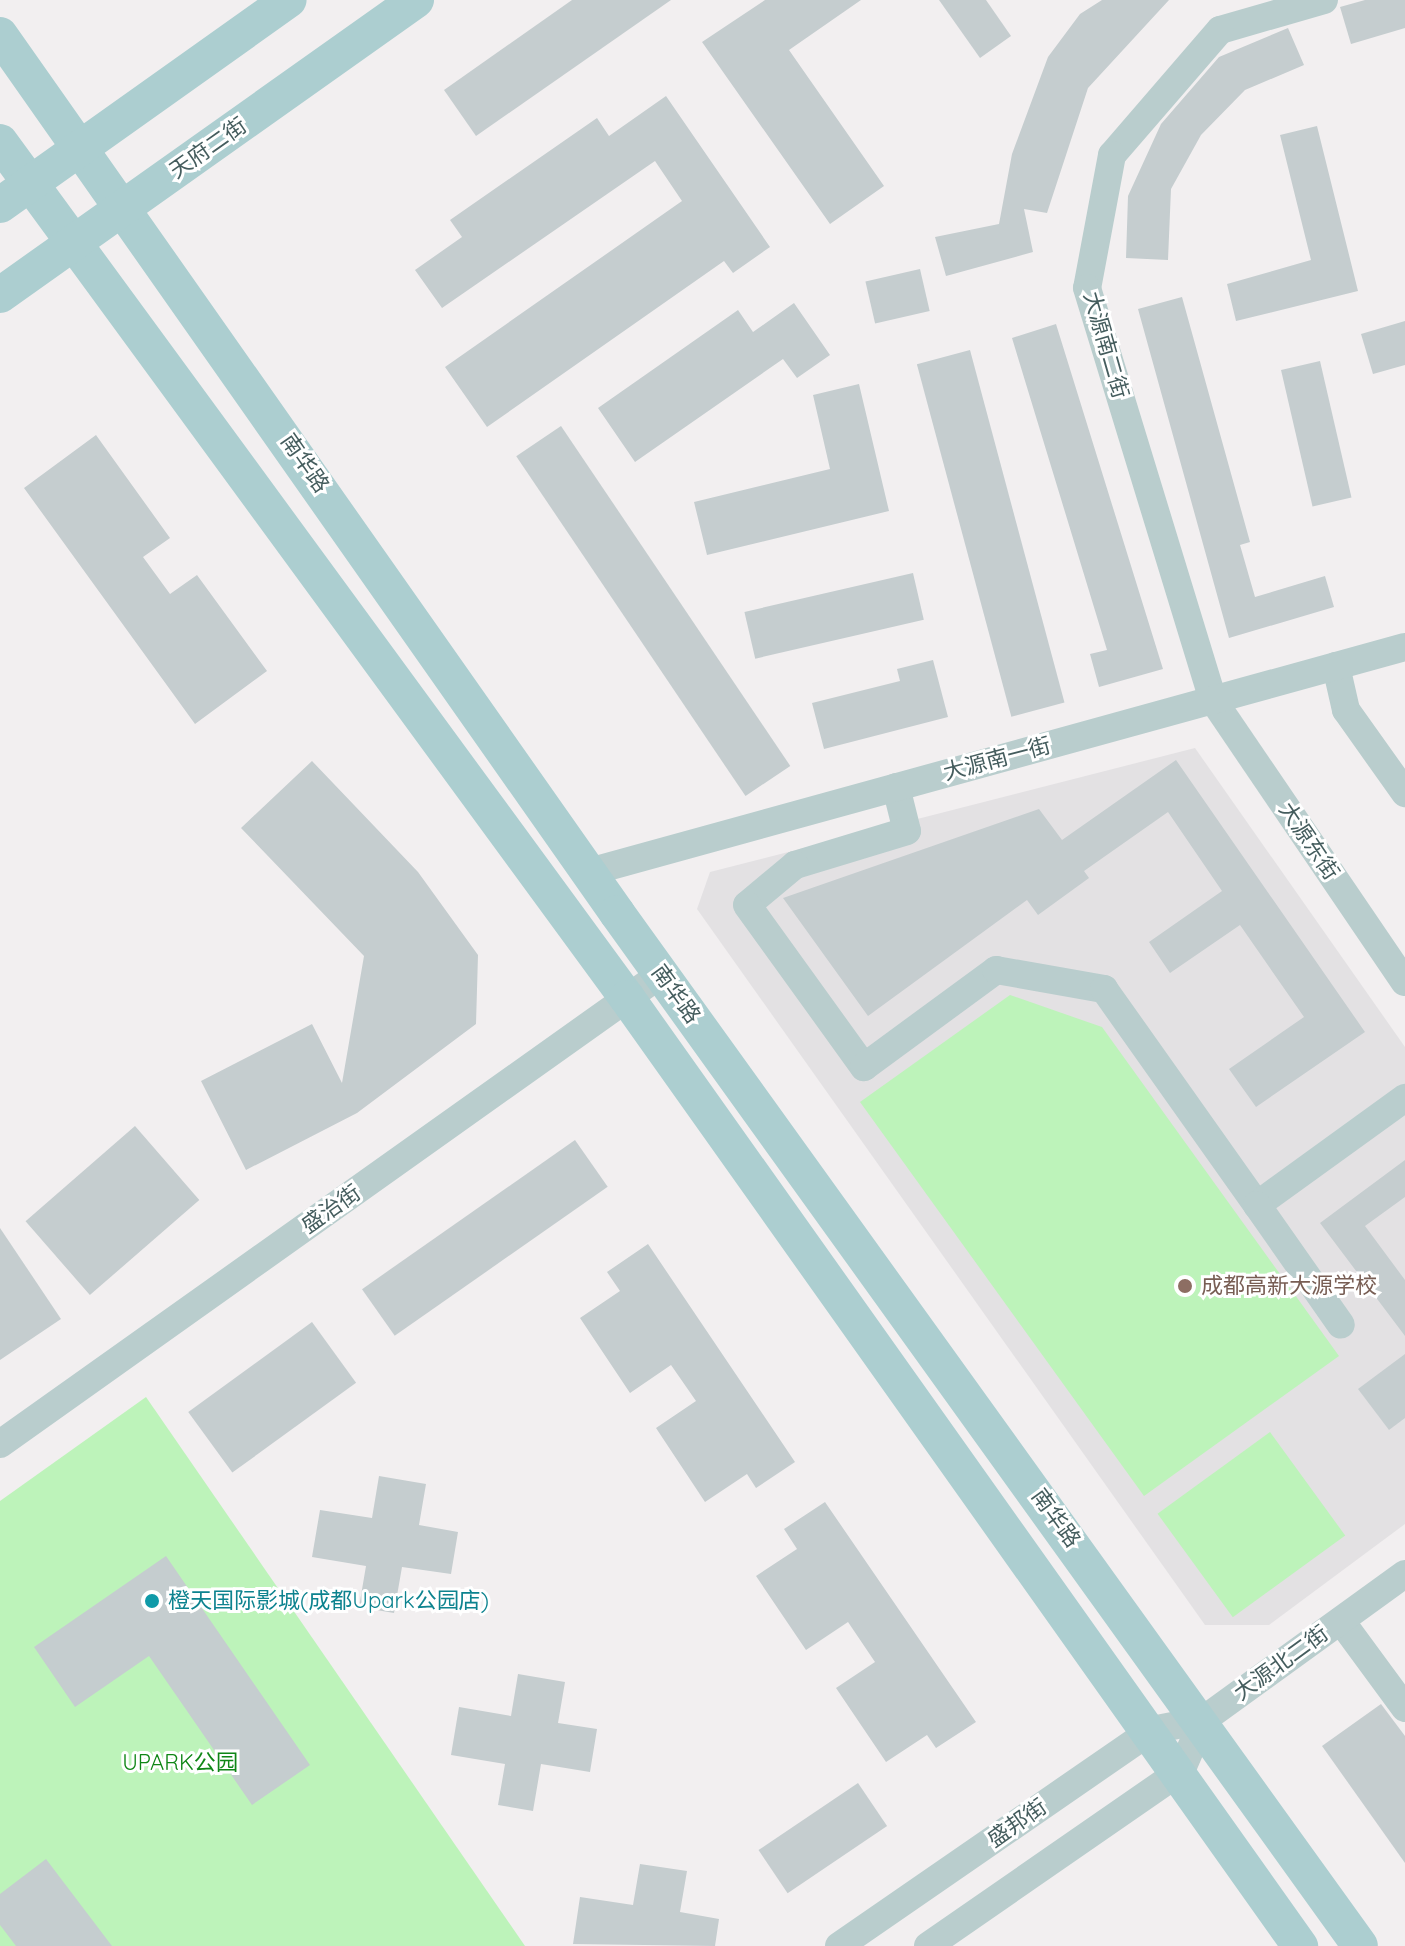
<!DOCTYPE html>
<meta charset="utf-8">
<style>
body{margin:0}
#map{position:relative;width:1405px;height:1946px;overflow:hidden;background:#f2eff0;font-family:Quicksand,"Noto Sans SC",sans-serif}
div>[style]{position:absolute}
.education>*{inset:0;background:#e3e1e3}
.green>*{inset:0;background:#bdf3ba;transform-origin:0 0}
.building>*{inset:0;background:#c5cdcf;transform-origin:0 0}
.minor>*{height:28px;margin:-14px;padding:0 14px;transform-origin:14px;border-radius:14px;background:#b9cdcd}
.major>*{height:36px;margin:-18px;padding:0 18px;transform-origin:18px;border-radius:18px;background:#acced0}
.dots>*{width:22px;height:22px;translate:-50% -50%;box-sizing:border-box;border:4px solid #fff;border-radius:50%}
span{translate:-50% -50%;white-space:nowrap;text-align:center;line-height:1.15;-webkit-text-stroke:6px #fff;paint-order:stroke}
.street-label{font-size:22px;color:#455d5e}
.education-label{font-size:22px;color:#785e54}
.left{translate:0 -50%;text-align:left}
.culture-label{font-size:22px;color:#0d838f}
.park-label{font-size:22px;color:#0f8616}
</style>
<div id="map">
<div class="education">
<i style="clip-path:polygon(1195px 748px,1405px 1047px,1405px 1524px,1269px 1625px,1205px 1625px,697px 909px,710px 872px)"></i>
</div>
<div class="green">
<i style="clip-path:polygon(1010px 995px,1102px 1027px,1339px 1356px,1144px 1496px,860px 1102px)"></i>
<i style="clip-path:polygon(146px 1397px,525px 1946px,0 1946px,0 1501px)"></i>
<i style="left:1270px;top:1432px;width:128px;height:139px;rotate:54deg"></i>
</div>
<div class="building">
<i style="clip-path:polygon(572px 0,671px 0,476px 136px,444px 90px)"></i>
<i style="clip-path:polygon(765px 0,861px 0,789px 50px,884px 186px,830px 224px,702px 42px)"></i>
<i style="clip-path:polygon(939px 0,986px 0,1011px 36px,980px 58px)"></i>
<i style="clip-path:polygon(1102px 0,1169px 0,1088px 88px,1047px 213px,1024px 209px,1033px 252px,946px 276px,935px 237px,999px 224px,1012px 154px,1048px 57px,1080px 14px)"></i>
<i style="clip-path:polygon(1365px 0,1405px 0,1405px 28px,1351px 44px,1340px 7px)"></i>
<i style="clip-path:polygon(1288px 28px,1304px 65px,1245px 90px,1201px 135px,1171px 189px,1168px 260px,1126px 258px,1128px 196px,1161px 124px,1219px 57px)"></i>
<i style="clip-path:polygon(666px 96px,770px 247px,733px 273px,724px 261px,487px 427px,445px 367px,682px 201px,655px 161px,442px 308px,415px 270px,462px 237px,450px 220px,597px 118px,609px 136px)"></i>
<i style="clip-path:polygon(1317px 126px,1358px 291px,1236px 321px,1227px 284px,1311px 260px,1280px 135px)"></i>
<i style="left:920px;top:269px;width:43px;height:56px;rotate:77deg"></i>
<i style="clip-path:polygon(1182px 297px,1250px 542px,1240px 545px,1255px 597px,1325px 576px,1334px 607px,1229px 638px,1138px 309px)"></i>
<i style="clip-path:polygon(794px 303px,830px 355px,797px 378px,783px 359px,635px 462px,598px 408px,738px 310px,753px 332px)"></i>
<i style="clip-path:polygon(1405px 321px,1405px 365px,1373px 374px,1361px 334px)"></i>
<i style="clip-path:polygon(1056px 324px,1163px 669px,1099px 687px,1090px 654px,1107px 650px,1012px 338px)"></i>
<i style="left:970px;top:350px;width:365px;height:55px;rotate:75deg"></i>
<i style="left:1320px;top:361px;width:140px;height:40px;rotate:77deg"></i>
<i style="clip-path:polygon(859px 384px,889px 511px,707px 555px,694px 502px,830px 469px,813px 395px)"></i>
<i style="left:561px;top:426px;width:410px;height:54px;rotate:56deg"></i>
<i style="clip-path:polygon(96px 435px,170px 538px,143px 557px,170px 594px,197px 575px,267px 671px,195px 724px,24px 488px)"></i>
<i style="left:913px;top:573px;width:48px;height:173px;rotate:77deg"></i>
<i style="clip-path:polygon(933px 660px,948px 717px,824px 749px,812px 703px,900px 681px,897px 669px)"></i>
<i style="clip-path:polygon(1176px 760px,1365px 1032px,1256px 1107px,1229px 1069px,1304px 1017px,1240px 925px,1170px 973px,1149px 942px,1222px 891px,1168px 812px,1084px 871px,1089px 878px,1038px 915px,1027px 900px,868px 1016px,783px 898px,1039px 809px,1062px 840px)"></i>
<i style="clip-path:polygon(312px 761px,418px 872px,478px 955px,476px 1024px,357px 1113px,246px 1170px,201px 1081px,312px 1024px,342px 1083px,364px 956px,241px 828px)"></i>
<i style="left:135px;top:1126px;width:98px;height:145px;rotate:49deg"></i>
<i style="left:575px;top:1140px;width:57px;height:260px;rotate:55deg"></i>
<i style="clip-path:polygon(1405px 1160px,1405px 1197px,1365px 1226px,1405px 1280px,1405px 1336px,1320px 1223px)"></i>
<i style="clip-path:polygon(0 1228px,61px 1319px,0 1360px)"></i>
<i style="clip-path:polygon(648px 1244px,795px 1462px,756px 1488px,747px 1474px,705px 1502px,656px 1428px,696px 1401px,671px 1365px,630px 1393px,580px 1318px,620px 1291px,607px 1272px)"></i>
<i style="left:312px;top:1322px;width:75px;height:153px;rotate:54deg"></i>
<i style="clip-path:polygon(1405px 1354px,1405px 1418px,1389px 1430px,1358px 1389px)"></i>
<i style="clip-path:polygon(379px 1476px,426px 1484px,419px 1525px,458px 1532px,451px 1574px,402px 1567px,394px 1613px,359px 1607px,366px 1566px,312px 1557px,320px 1510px,372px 1518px)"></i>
<i style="clip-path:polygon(825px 1502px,976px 1722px,936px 1748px,927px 1735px,886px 1762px,836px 1688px,875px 1662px,848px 1622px,806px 1650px,756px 1576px,797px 1549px,784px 1529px)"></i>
<i style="clip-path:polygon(166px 1556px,310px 1765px,252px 1805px,149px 1656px,75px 1707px,34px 1647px)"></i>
<i style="clip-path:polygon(518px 1674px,565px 1682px,558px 1723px,597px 1729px,590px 1772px,541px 1764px,533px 1811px,498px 1805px,505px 1764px,451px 1755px,459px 1707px,511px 1716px)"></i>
<i style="clip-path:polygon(1381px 1704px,1405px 1736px,1405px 1863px,1322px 1746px)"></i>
<i style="left:858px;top:1783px;width:52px;height:120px;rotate:56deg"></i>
<i style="clip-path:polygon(46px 1859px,112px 1946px,16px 1946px,0 1925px,0 1894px)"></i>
<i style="clip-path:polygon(640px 1864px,687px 1871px,680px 1912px,719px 1919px,715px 1946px,573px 1944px,580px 1897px,633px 1905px)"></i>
</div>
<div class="minor">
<i style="left:1324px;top:0;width:108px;rotate:163.9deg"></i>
<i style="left:1220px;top:30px;width:165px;rotate:130.8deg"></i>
<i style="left:1112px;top:155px;width:135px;rotate:100.6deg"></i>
<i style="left:1087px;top:288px;width:431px;rotate:73deg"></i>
<i style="left:1213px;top:700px;width:341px;rotate:55.8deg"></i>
<i style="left:1336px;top:666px;width:45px;rotate:77.2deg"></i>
<i style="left:1346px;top:710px;width:102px;rotate:54.6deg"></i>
<i style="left:896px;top:787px;width:45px;rotate:76deg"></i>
<i style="left:907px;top:831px;width:117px;rotate:163.1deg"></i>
<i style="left:795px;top:865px;width:62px;rotate:140.2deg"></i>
<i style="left:747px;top:905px;width:200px;rotate:54.2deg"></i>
<i style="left:864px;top:1067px;width:164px;rotate:-36.3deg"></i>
<i style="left:996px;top:970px;width:110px;rotate:10deg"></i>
<i style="left:1104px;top:989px;width:265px;rotate:54.7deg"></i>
<i style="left:1257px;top:1205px;width:183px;rotate:-35.9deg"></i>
<i style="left:589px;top:872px;width:846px;rotate:-15.42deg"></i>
<i style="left:1257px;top:1205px;width:146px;rotate:55deg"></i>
<i style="left:0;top:1444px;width:811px;rotate:-35.41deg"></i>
<i style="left:1341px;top:1621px;width:108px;rotate:53.7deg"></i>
<i style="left:839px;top:1946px;width:380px;rotate:-34.6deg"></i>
<i style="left:1152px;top:1730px;width:52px;rotate:-11.1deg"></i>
<i style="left:928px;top:1946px;width:308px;rotate:-34.7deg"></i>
<i style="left:1181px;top:1771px;width:56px;rotate:-66.7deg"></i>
<i style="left:1203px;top:1720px;width:249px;rotate:-35.9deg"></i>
</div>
<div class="major">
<i style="left:0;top:35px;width:1073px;rotate:54.9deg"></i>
<i style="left:617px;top:913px;width:1272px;rotate:54.27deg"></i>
<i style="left:0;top:142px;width:1061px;rotate:53.78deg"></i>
<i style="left:627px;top:998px;width:1163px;rotate:54.63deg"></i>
<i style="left:0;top:205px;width:354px;rotate:-35.4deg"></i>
<i style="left:0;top:295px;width:510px;rotate:-35.34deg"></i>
</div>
<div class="dots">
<i style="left:1185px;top:1286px;background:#8d6e63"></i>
<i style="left:152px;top:1601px;background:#0f9aa8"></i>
</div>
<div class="street-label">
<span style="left:208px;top:148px;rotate:-35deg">天府二街</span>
<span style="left:1106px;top:345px;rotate:74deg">大源南二街</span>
<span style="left:305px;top:463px;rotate:55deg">南华路</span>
<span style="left:997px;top:759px;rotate:-15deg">大源南一街</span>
<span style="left:1309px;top:841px;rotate:56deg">大源东街</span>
<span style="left:676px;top:994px;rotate:54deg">南华路</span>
<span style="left:331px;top:1209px;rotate:-35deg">盛治街</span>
<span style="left:1056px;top:1518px;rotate:54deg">南华路</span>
<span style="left:1281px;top:1663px;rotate:-36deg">大源北二街</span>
<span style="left:1017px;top:1823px;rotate:-35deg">盛邦街</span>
</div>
<div class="education-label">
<span class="left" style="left:1201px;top:1286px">成都高新大源学校</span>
</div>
<div class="culture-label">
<span class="left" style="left:168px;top:1601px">橙天国际影城(成都Upark公园店)</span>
</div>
<div class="park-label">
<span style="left:180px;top:1763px">UPARK公园</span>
</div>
</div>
